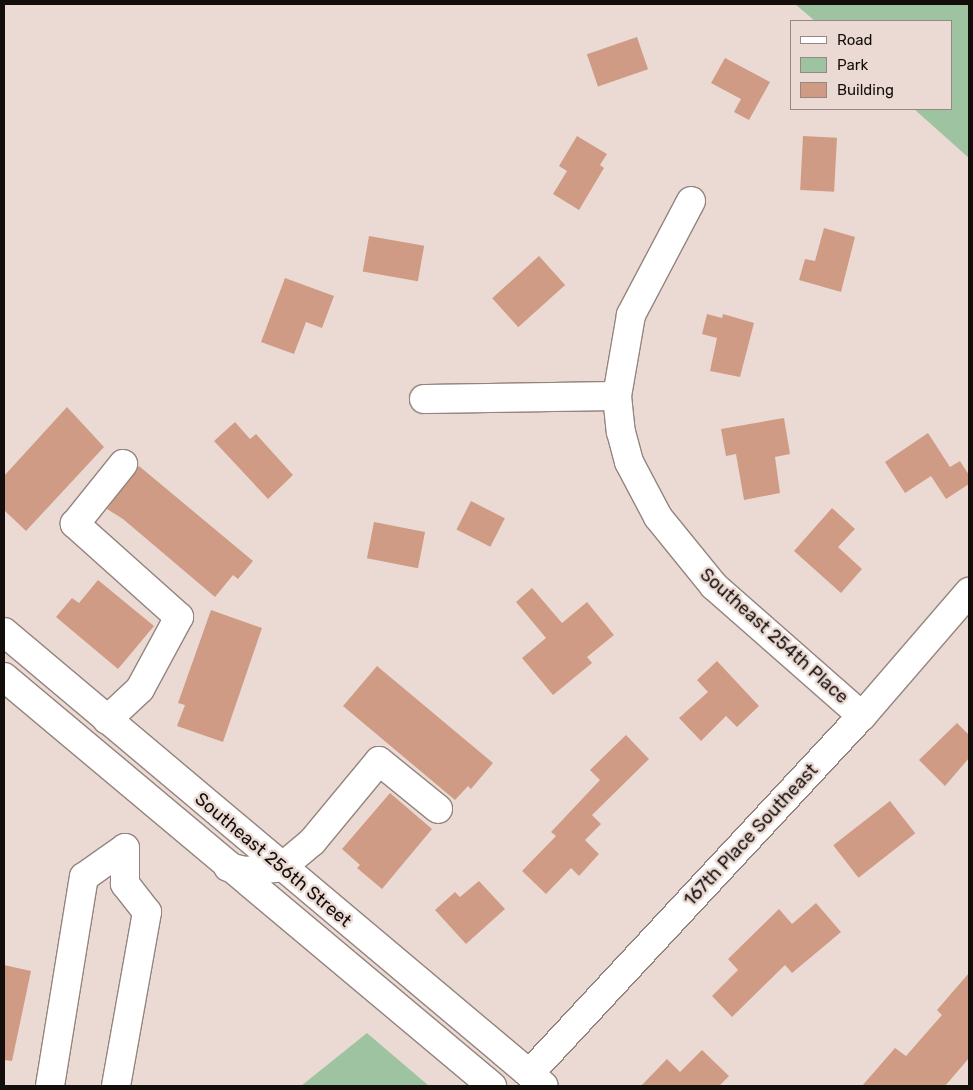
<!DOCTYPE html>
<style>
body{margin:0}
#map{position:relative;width:973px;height:1090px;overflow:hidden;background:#ebdad3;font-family:Rubik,sans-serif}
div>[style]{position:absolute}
.green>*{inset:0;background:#9ec3a1}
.building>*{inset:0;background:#d09b85;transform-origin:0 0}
.roads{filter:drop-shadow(1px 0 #94847e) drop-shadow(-1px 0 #94847e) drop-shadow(0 1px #94847e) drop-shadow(0 -1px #94847e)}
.minor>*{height:28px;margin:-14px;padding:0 14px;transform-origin:14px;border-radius:14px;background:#fff}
.major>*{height:28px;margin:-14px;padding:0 14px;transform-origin:14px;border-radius:14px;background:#fff}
span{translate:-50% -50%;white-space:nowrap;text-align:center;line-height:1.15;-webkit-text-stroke:5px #ebdad3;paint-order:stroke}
.street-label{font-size:18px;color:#130e0b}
.frame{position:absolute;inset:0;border:5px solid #130e0b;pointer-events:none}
.legend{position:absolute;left:790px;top:20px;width:162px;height:90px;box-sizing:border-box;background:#ebdad3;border:1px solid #958883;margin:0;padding:6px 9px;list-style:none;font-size:15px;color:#130e0b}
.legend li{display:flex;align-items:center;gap:10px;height:25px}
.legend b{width:25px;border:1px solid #958883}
</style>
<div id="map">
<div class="green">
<i style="clip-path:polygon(795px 4px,969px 4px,969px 158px,914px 109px,952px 109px,952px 21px,815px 21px)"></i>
<i style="clip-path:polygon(367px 1033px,429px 1086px,301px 1086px)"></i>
</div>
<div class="building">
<i style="left:637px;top:37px;width:34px;height:53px;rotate:71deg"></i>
<i style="clip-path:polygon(725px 58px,770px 82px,749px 120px,734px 112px,741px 99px,711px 83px)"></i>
<i style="clip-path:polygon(577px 136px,607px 154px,600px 165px,604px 168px,579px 210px,553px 194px,567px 171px,559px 166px)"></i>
<i style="left:803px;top:136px;width:34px;height:54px;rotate:3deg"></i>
<i style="clip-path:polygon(824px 228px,855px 237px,841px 292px,799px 280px,805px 259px,815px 261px)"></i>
<i style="left:369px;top:236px;width:56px;height:36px;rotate:10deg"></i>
<i style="left:539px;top:256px;width:39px;height:63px;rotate:48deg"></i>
<i style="clip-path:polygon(285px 278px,334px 296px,322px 328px,306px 322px,294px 354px,261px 342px)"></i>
<i style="clip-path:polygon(707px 314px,722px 318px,723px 314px,754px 323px,740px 377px,710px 371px,717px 338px,702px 334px)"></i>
<i style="clip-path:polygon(67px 407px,104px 447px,26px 531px,4px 510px,4px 476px)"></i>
<i style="clip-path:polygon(784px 418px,790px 454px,775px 457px,780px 493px,744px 500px,736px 454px,726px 456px,721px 429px)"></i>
<i style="clip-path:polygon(235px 422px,250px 439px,256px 434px,293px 475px,268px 499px,214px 441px)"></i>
<i style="clip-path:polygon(928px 433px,950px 467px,960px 461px,969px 475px,969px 484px,946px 499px,931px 476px,905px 493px,885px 462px)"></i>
<i style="clip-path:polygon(139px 466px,253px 561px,238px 579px,233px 575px,215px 597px,123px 519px,107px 509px)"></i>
<i style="left:471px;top:501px;width:38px;height:32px;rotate:27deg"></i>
<i style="clip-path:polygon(832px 508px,855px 529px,838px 547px,862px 569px,841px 593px,794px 551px)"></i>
<i style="left:374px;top:522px;width:52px;height:37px;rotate:11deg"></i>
<i style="clip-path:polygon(98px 580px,154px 626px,118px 669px,56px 617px,72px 598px,79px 603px)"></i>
<i style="clip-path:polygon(532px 588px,562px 623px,587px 602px,614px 635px,587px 657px,592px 663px,553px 695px,522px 658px,546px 638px,516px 602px)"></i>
<i style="clip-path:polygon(211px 610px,262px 628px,223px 742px,177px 726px,185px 705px,178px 703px)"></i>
<i style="clip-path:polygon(717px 661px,759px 706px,737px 727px,726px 716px,701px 741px,679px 718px,708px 692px,697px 680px)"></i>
<i style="clip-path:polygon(377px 666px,493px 763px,471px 789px,468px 786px,455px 800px,343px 706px)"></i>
<i style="clip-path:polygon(957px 723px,969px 735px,969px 758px,945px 786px,919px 760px)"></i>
<i style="clip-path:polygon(626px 735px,649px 759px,592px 815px,601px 824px,585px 840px,599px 854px,579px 876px,571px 868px,546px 894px,522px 871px,556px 836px,551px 832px,600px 780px,590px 770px)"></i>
<i style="clip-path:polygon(390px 793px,432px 829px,382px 889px,357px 868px,360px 865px,342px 849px)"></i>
<i style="left:890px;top:801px;width:41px;height:72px;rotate:52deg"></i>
<i style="clip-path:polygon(479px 881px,505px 909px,466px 944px,435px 910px,455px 892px,460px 897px)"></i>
<i style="clip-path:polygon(816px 903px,841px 932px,792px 973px,785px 965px,732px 1017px,712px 996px,738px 970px,728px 959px,779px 909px,792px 924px)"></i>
<i style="clip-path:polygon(4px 965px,31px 971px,12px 1061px,4px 1060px)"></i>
<i style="clip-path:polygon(969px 973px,969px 1058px,945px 1086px,862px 1086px,895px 1048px,906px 1056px,942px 1015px,937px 1010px)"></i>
<i style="clip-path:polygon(702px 1050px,729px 1076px,719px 1086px,641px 1086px,667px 1059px,680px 1072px)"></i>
</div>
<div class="roads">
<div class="minor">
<i style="left:691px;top:201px;width:129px;rotate:117.8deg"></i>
<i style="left:631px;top:315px;width:82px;rotate:99.8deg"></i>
<i style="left:617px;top:396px;width:36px;rotate:84deg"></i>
<i style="left:621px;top:432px;width:31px;rotate:75deg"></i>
<i style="left:629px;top:462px;width:62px;rotate:62.2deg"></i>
<i style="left:658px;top:517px;width:89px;rotate:50.9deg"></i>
<i style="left:714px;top:586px;width:197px;rotate:41.3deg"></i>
<i style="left:424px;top:399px;width:193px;rotate:-0.9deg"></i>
<i style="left:107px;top:720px;width:45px;rotate:-43.2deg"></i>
<i style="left:140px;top:689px;width:82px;rotate:-61.6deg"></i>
<i style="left:179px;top:617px;width:140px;rotate:-138.2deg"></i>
<i style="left:75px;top:524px;width:77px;rotate:-51.3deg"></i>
<i style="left:228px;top:867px;width:18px;rotate:13deg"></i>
<i style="left:246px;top:871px;width:36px;rotate:-6deg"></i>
<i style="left:282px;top:867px;width:39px;rotate:-40deg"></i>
<i style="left:312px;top:842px;width:105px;rotate:-50.4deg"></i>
<i style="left:379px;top:761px;width:76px;rotate:39.1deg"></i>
<i style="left:529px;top:1074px;width:489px;rotate:-47.1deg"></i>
<i style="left:862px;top:716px;width:164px;rotate:-49.2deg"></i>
<i style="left:50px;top:1086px;width:212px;rotate:-80.8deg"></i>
<i style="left:84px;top:877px;width:50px;rotate:-35.3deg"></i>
<i style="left:116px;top:1086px;width:177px;rotate:-79.9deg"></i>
<i style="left:147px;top:912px;width:36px;rotate:-128deg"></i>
<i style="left:125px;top:884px;width:36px;rotate:-90deg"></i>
</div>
<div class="major">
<i style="left:4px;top:632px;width:705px;rotate:40.06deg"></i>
<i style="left:4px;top:677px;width:637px;rotate:39.97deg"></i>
</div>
</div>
<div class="street-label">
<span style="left:774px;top:636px;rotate:42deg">Southeast 254th Place</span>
<span style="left:751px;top:835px;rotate:-47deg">167th Place Southeast</span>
<span style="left:273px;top:860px;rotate:40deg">Southeast 256th Street</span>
</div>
<div class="frame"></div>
<ul class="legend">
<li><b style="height:6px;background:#fff"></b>Road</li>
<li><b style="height:14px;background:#9ec3a1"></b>Park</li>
<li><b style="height:14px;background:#d09b85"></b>Building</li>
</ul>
</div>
